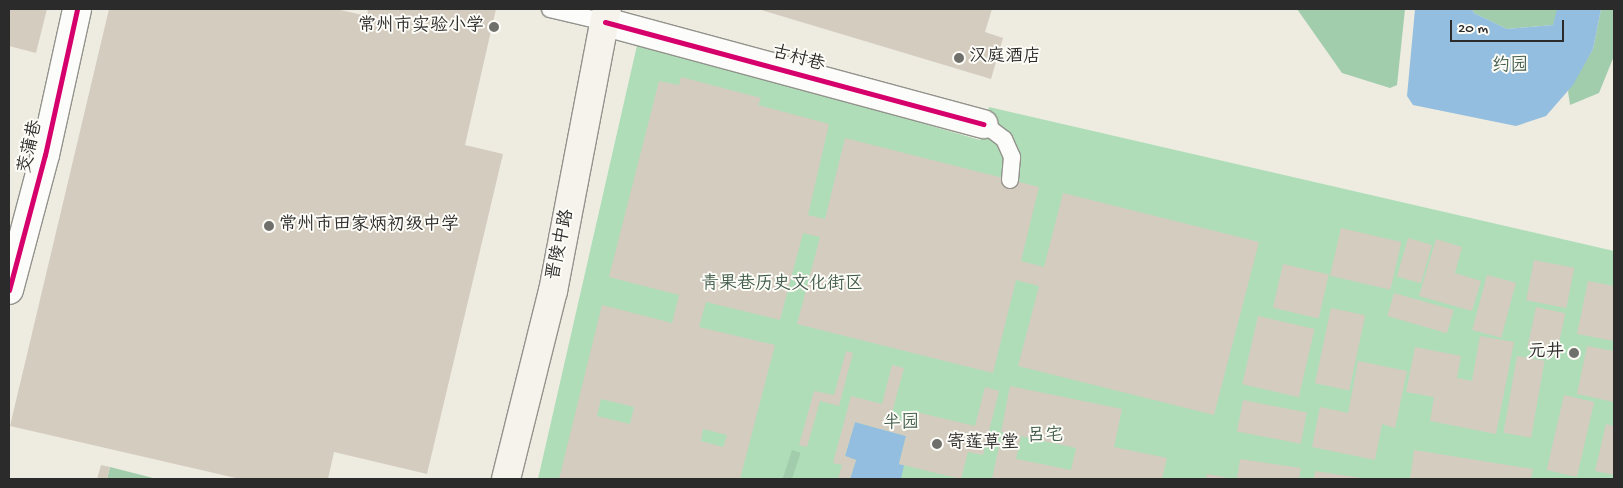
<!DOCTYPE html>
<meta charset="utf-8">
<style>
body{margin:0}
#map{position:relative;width:1623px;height:488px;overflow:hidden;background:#eeece1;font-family:"Gochi Hand","LXGW WenKai TC",sans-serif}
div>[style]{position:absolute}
.green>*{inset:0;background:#aeddb8}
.forest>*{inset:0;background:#a1cdac;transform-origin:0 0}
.water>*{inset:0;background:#93bedf}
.building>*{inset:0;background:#d5ccc0;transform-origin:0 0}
.roads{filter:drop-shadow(1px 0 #93928c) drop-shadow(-1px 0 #93928c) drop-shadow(0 1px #93928c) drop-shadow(0 -1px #93928c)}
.lane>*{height:16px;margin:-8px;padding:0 8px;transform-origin:8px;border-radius:8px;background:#fcfcfa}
.street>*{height:28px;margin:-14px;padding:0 14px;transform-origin:14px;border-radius:14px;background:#fcfcfa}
.secondary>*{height:28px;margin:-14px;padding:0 14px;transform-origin:14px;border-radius:14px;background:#f6f3ed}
.cycleway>*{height:5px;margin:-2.5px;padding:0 2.5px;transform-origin:2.5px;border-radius:2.5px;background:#d6006c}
.dots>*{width:14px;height:14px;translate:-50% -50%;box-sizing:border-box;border:2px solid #fdfcf7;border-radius:50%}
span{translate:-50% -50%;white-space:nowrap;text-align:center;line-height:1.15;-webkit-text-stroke:4px #fdfcf7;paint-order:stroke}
.poi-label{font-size:18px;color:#2b2b2b}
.right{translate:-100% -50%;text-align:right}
.left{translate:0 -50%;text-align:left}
.street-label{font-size:18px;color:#2b2b2b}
.park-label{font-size:18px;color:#425d4b}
.frame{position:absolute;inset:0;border:10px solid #2b2b2b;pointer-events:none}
.scale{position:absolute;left:1450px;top:20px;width:114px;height:22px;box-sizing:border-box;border:2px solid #2b2b2b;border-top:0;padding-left:6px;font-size:15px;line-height:18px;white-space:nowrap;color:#2b2b2b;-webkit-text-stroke:4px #fdfcf7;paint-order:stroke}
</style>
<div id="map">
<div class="green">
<i style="clip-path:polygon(638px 41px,980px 140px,989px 107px,1614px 251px,1614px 479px,538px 479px)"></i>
</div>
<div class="forest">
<i style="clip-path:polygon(1297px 9px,1405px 9px,1397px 85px,1390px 88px,1342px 73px)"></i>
<i style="clip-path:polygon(1472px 9px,1557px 9px,1558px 11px,1553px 25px,1507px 29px,1474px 13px)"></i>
<i style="clip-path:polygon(1601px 9px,1614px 9px,1614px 56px,1599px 93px,1570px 105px,1568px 91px,1593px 49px)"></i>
<i style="left:792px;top:450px;width:9px;height:30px;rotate:18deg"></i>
<i style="clip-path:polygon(110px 467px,157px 479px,107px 479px)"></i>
</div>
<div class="water">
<i style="clip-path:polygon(1415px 9px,1472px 9px,1474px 13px,1507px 29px,1553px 25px,1557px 9px,1601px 9px,1593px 49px,1573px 85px,1546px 116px,1516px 126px,1413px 105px,1407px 96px)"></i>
<i style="clip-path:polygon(855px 422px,906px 436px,899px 464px,904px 465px,901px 479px,850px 479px,856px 460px,845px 456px)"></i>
</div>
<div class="building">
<i style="clip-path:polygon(9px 9px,47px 9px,36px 53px,9px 46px)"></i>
<i style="clip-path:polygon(109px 9px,336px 9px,367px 16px,368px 9px,496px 9px,465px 145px,503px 154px,427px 474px,334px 452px,328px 479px,240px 479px,10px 426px)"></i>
<i style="clip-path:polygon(758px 9px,992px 9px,985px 32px,1003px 38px,991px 79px)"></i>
<i style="clip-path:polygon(evenodd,681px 77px,761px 98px,758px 105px,829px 124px,808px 215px,825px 219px,845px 138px,1039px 187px,1021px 261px,1044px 267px,1063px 193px,1259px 242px,1214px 415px,1018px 366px,1039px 286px,1016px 280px,993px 373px,797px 324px,820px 237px,803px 233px,780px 320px,706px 302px,699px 327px,775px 345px,740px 479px,559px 479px,602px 305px,672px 323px,679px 295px,609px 277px,659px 81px,679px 85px,681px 77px,601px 399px,634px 407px,630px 424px,597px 416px,601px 399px,681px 77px,703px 429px,727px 435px,723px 447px,701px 441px,703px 429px)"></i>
<i style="left:1341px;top:228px;width:62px;height:49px;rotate:13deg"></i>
<i style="left:1408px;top:238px;width:25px;height:40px;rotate:16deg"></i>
<i style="clip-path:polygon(1436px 239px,1462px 247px,1455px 273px,1481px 281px,1472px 311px,1419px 296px)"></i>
<i style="left:1534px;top:260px;width:41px;height:41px;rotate:11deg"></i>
<i style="left:1283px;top:264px;width:47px;height:45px;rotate:13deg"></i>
<i style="left:1487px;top:275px;width:30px;height:57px;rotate:15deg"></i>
<i style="clip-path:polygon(1588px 281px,1614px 286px,1614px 341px,1577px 334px)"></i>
<i style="left:1394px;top:293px;width:62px;height:24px;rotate:16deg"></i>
<i style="left:1536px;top:307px;width:30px;height:40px;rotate:12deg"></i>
<i style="left:1331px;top:308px;width:35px;height:77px;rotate:12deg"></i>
<i style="left:1258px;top:316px;width:58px;height:70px;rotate:13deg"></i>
<i style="clip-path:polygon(1480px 336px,1514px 342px,1496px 434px,1430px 421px,1434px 397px,1406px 392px,1415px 347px,1461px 356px,1457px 378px,1472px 381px)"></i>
<i style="clip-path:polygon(1587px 346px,1614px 351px,1614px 402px,1577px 394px)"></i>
<i style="clip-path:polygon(846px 351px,853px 353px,839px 406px,820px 401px,807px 447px,799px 445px,814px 391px,834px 395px)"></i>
<i style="left:1517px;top:356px;width:28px;height:78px;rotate:10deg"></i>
<i style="clip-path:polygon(1358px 361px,1407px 371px,1395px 428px,1382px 424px,1375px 460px,1312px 447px,1320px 407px,1348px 413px)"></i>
<i style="clip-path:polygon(892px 365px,904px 368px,890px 420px,909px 425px,912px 411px,975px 426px,985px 387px,999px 391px,983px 455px,968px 452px,961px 479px,899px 464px,906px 436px,855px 422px,845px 456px,856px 460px,850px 479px,838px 479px,842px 465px,833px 463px,851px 396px,882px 404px)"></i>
<i style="clip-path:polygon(evenodd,1010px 386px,1122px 409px,1114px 447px,1167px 458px,1162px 479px,992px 479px,1000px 442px,1010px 444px,1012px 435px,1001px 432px,1010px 386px,1021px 436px,1076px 448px,1071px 470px,1016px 459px,1021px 436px)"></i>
<i style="left:1564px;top:395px;width:31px;height:77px;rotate:13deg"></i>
<i style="left:1243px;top:400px;width:65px;height:32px;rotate:11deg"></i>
<i style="clip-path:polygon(1606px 424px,1614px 426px,1614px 475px,1595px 471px)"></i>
<i style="clip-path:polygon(1414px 450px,1533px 469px,1531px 479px,1410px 479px)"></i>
<i style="clip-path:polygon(1240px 459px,1301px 468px,1299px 479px,1237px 479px)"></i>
<i style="clip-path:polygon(101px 465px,110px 467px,107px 479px,97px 479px)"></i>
<i style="clip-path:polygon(1315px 471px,1361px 478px,1361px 479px,1314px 479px)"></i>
<i style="clip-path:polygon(1207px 474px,1229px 478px,1229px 479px,1206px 479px)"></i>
</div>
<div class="roads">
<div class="lane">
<i style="left:550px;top:9px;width:57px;rotate:13.3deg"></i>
<i style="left:984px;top:124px;width:25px;rotate:37deg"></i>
<i style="left:1004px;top:139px;width:20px;rotate:66deg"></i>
<i style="left:1012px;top:157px;width:23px;rotate:95deg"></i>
</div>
<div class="street">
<i style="left:605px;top:22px;width:392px;rotate:15.1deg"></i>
<i style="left:9px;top:290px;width:140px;rotate:-75.1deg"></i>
<i style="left:45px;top:155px;width:149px;rotate:-77.6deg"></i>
</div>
<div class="secondary">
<i style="left:506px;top:479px;width:194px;rotate:-76deg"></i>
<i style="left:553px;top:291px;width:287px;rotate:-79.2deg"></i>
</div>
</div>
<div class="cycleway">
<i style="left:605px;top:22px;width:392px;rotate:15.1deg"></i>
<i style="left:9px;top:290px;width:140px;rotate:-75.1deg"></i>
<i style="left:45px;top:155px;width:149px;rotate:-77.6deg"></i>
</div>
<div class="dots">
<i style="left:494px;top:27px;background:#6f6f6b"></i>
<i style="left:959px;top:58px;background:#6f6f6b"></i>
<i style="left:269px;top:226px;background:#6f6f6b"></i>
<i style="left:1574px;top:353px;background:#6f6f6b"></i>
<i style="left:937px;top:444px;background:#6f6f6b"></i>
</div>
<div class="poi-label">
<span class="right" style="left:484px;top:27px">常州市实验小学</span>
<span class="left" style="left:969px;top:58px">汉庭酒店</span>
<span class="left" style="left:279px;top:226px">常州市田家炳初级中学</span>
<span class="right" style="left:1564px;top:353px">元井</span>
<span class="left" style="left:947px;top:444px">寄莲草堂</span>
</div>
<div class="street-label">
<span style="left:798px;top:60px;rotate:15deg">古村巷</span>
<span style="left:32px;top:147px;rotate:-77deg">茭蒲巷</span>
<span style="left:562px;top:245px;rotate:-78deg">晋陵中路</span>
</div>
<div class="park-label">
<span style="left:1510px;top:67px">约园</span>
<span style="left:782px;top:285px">青果巷历史文化街区</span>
<span style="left:901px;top:424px">半园</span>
<span style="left:1045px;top:437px">吕宅</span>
</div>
<div class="frame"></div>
<div class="scale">20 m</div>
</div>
